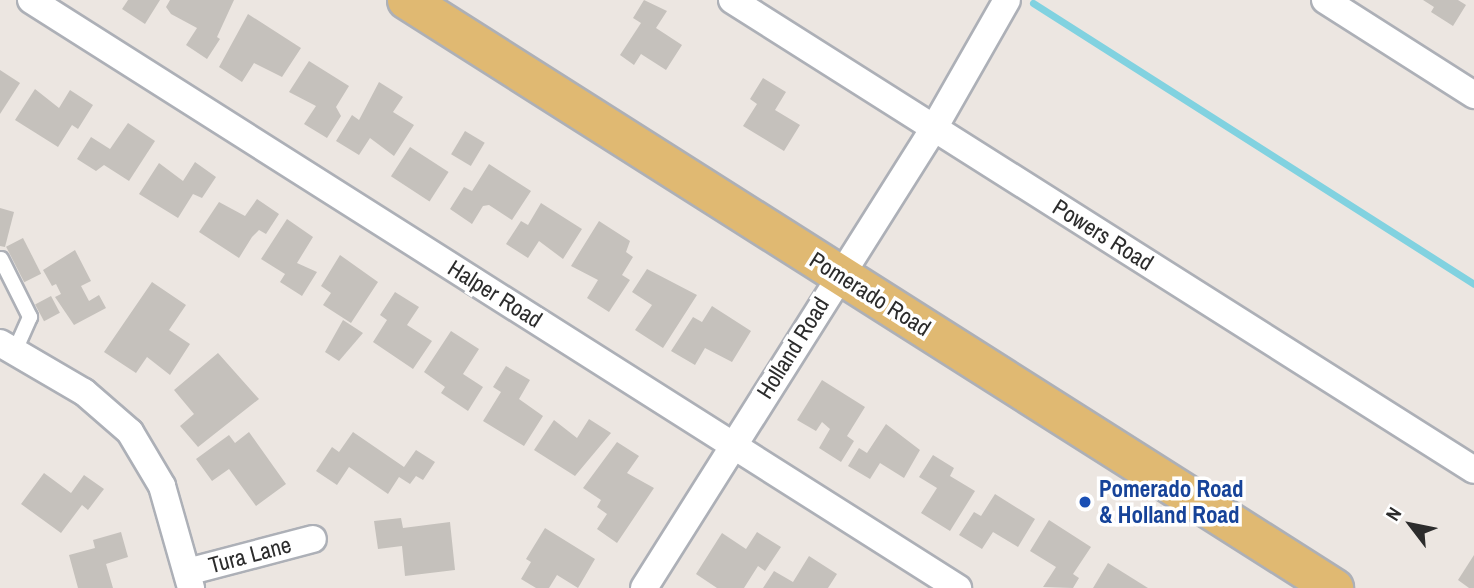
<!DOCTYPE html>
<style>
body{margin:0}
#map{position:relative;width:1474px;height:588px;overflow:hidden;background:#ece6e1;font-family:"Archivo Narrow",sans-serif}
div>[style]{position:absolute}
.stream>*{height:7px;margin:-3.5px;padding:0 3.5px;transform-origin:3.5px;border-radius:3.5px;background:#81d2e0}
.building>*{inset:0;background:#c5c1bc;transform-origin:0 0}
.roads{filter:drop-shadow(2px 0 #adb0b7) drop-shadow(-2px 0 #adb0b7) drop-shadow(0 2px #adb0b7) drop-shadow(0 -2px #adb0b7)}
.lane>*{height:14px;margin:-7px;padding:0 7px;transform-origin:7px;border-radius:7px;background:#fff}
.street>*{height:26px;margin:-13px;padding:0 13px;transform-origin:13px;border-radius:13px;background:#fff}
.primary>*{height:38px;margin:-19px;padding:0 19px;transform-origin:19px;border-radius:19px;background:#e0b972}
.dots>*{width:19px;height:19px;translate:-50% -50%;box-sizing:border-box;border:4px solid #fff;border-radius:50%}
span{translate:-50% -50%;white-space:nowrap;text-align:center;line-height:1.15;-webkit-text-stroke:7px #fff;paint-order:stroke}
.street-label{font-size:23px;color:#2c2c2c}
.transit-label{font-size:23px;color:#164399;font-weight:700}
.left{translate:0 -50%;text-align:left}
.north{position:absolute;left:1376px;top:490px;width:70px;height:70px;-webkit-text-stroke:5px #fff;paint-order:stroke;rotate:302deg;font-size:19px;font-weight:700;line-height:28px;text-align:center;color:#2c2c2c}
.north::after{content:'';display:block;margin:auto;width:24px;height:32px;background:#2c2c2c;clip-path:polygon(50% 0,100% 100%,50% 72%,0 100%)}
</style>
<div id="map">
<div class="stream">
<i style="left:1033px;top:3px;width:523px;rotate:32.5deg"></i>
</div>
<div class="building">
<i style="clip-path:polygon(128px 0,160px 0,145px 24px,122px 9px)"></i>
<i style="clip-path:polygon(170px 0,234px 0,217px 37px,220px 39px,207px 59px,186px 45px,197px 28px,171px 14px,166px 7px)"></i>
<i style="clip-path:polygon(644px 0,667px 11px,656px 28px,682px 45px,666px 70px,641px 54px,634px 65px,620px 55px,641px 23px,633px 18px)"></i>
<i style="clip-path:polygon(1423px 0,1458px 0,1466px 5px,1453px 26px,1431px 12px,1434px 7px)"></i>
<i style="clip-path:polygon(248px 14px,301px 48px,282px 77px,254px 63px,242px 82px,219px 67px)"></i>
<i style="clip-path:polygon(309px 61px,349px 86px,336px 107px,341px 116px,327px 138px,304px 124px,316px 106px,289px 92px)"></i>
<i style="clip-path:polygon(0 70px,20px 83px,0 114px)"></i>
<i style="clip-path:polygon(763px 78px,786px 92px,775px 110px,800px 125px,784px 151px,743px 126px,757px 104px,750px 99px)"></i>
<i style="clip-path:polygon(379px 82px,403px 97px,393px 112px,414px 125px,394px 156px,370px 138px,359px 155px,336px 141px,352px 115px,359px 120px)"></i>
<i style="clip-path:polygon(35px 89px,59px 108px,70px 90px,93px 105px,78px 129px,72px 125px,58px 147px,15px 120px)"></i>
<i style="clip-path:polygon(128px 123px,155px 141px,129px 181px,104px 165px,96px 171px,77px 159px,91px 137px,110px 149px)"></i>
<i style="left:465px;top:131px;width:23px;height:27px;rotate:31deg"></i>
<i style="left:410px;top:147px;width:46px;height:35px;rotate:33deg"></i>
<i style="clip-path:polygon(195px 162px,216px 177px,202px 198px,193px 194px,178px 218px,139px 194px,159px 163px,183px 181px)"></i>
<i style="clip-path:polygon(489px 164px,531px 191px,512px 220px,489px 205px,483px 206px,472px 224px,450px 209px,464px 187px,472px 191px)"></i>
<i style="clip-path:polygon(257px 199px,279px 214px,266px 234px,259px 230px,252px 237px,239px 258px,199px 232px,219px 202px,245px 216px)"></i>
<i style="clip-path:polygon(541px 203px,582px 229px,563px 259px,539px 241px,528px 258px,506px 244px,521px 221px,528px 225px)"></i>
<i style="clip-path:polygon(0 208px,14px 212px,5px 247px,0 246px)"></i>
<i style="clip-path:polygon(287px 219px,313px 237px,297px 263px,317px 272px,302px 296px,280px 282px,285px 274px,261px 259px)"></i>
<i style="clip-path:polygon(599px 221px,630px 241px,626px 252px,633px 257px,622px 275px,630px 280px,609px 312px,587px 298px,598px 280px,571px 266px)"></i>
<i style="left:23px;top:238px;width:40px;height:19px;rotate:63deg"></i>
<i style="clip-path:polygon(75px 250px,91px 281px,81px 286px,89px 301px,99px 295px,106px 308px,74px 325px,55px 297px,61px 294px,56px 284px,52px 286px,43px 270px)"></i>
<i style="clip-path:polygon(340px 255px,378px 282px,351px 323px,323px 305px,331px 293px,321px 286px)"></i>
<i style="clip-path:polygon(647px 269px,697px 295px,663px 348px,635px 330px,652px 305px,632px 292px)"></i>
<i style="clip-path:polygon(152px 282px,186px 305px,169px 330px,190px 344px,170px 375px,147px 357px,136px 373px,104px 352px)"></i>
<i style="clip-path:polygon(395px 292px,419px 307px,407px 325px,432px 341px,413px 369px,373px 342px,387px 320px,380px 315px)"></i>
<i style="left:51px;top:296px;width:19px;height:18px;rotate:62deg"></i>
<i style="clip-path:polygon(712px 306px,751px 331px,732px 362px,705px 348px,695px 365px,671px 351px,693px 317px,702px 322px)"></i>
<i style="clip-path:polygon(343px 320px,363px 333px,339px 361px,325px 352px)"></i>
<i style="clip-path:polygon(451px 331px,479px 349px,463px 374px,483px 387px,468px 411px,441px 393px,445px 387px,424px 372px)"></i>
<i style="clip-path:polygon(218px 353px,259px 399px,198px 447px,180px 426px,194px 414px,174px 390px)"></i>
<i style="clip-path:polygon(506px 366px,530px 380px,519px 399px,543px 416px,524px 446px,483px 421px,501px 392px,493px 387px)"></i>
<i style="clip-path:polygon(822px 380px,865px 407px,847px 436px,854px 441px,841px 462px,819px 448px,830px 429px,822px 422px,816px 431px,797px 420px)"></i>
<i style="clip-path:polygon(589px 419px,611px 433px,575px 476px,534px 450px,554px 420px,577px 438px)"></i>
<i style="clip-path:polygon(886px 424px,920px 450px,904px 478px,880px 463px,870px 479px,848px 466px,859px 448px,867px 453px)"></i>
<i style="clip-path:polygon(249px 432px,286px 484px,256px 506px,229px 469px,212px 481px,196px 459px,229px 435px,235px 443px)"></i>
<i style="clip-path:polygon(353px 432px,404px 467px,416px 450px,435px 462px,423px 480px,416px 476px,410px 484px,399px 477px,388px 494px,349px 467px,337px 485px,316px 471px,332px 447px,339px 452px)"></i>
<i style="clip-path:polygon(617px 442px,639px 456px,627px 473px,654px 488px,617px 543px,597px 529px,607px 514px,597px 507px,601px 500px,583px 488px)"></i>
<i style="clip-path:polygon(933px 455px,954px 468px,950px 476px,975px 491px,950px 531px,921px 513px,937px 488px,919px 477px)"></i>
<i style="clip-path:polygon(44px 473px,71px 493px,84px 475px,104px 489px,88px 510px,82px 505px,61px 533px,21px 504px)"></i>
<i style="clip-path:polygon(995px 494px,1035px 519px,1018px 547px,993px 532px,982px 549px,959px 535px,974px 512px,981px 516px)"></i>
<i style="clip-path:polygon(401px 518px,403px 528px,450px 522px,455px 570px,405px 576px,402px 546px,378px 549px,374px 521px)"></i>
<i style="clip-path:polygon(1049px 520px,1091px 547px,1073px 574px,1079px 578px,1073px 588px,1043px 587px,1056px 567px,1030px 551px)"></i>
<i style="clip-path:polygon(545px 528px,595px 559px,578px 588px,557px 575px,549px 588px,536px 588px,521px 579px,531px 562px,526px 559px)"></i>
<i style="clip-path:polygon(121px 532px,128px 557px,106px 564px,113px 588px,78px 588px,69px 555px,95px 548px,93px 540px)"></i>
<i style="clip-path:polygon(757px 532px,781px 547px,765px 571px,758px 566px,744px 588px,717px 588px,696px 574px,722px 533px,746px 549px)"></i>
<i style="clip-path:polygon(1474px 555px,1474px 588px,1469px 588px,1458px 580px)"></i>
<i style="clip-path:polygon(809px 556px,837px 574px,828px 588px,763px 588px,774px 571px,793px 582px)"></i>
<i style="clip-path:polygon(1108px 563px,1148px 588px,1093px 588px)"></i>
</div>
<div class="roads">
<div class="lane">
<i style="left:1px;top:259px;width:65px;rotate:63.4deg"></i>
<i style="left:30px;top:317px;width:37px;rotate:114deg"></i>
</div>
<div class="street">
<i style="left:31px;top:0;width:1098px;rotate:32.39deg"></i>
<i style="left:732px;top:0;width:878px;rotate:32.35deg"></i>
<i style="left:1325px;top:0;width:177px;rotate:32.5deg"></i>
<i style="left:0;top:343px;width:97px;rotate:30.3deg"></i>
<i style="left:84px;top:392px;width:61px;rotate:41deg"></i>
<i style="left:130px;top:432px;width:63px;rotate:59.3deg"></i>
<i style="left:162px;top:486px;width:106px;rotate:74.1deg"></i>
<i style="left:187px;top:572px;width:130px;rotate:-14.7deg"></i>
<i style="left:644px;top:588px;width:544px;rotate:-57.77deg"></i>
<i style="left:934px;top:128px;width:147px;rotate:-60.3deg"></i>
</div>
<div class="primary">
<i style="left:407px;top:0;width:1098px;rotate:32.39deg"></i>
</div>
</div>
<div class="dots">
<i style="left:1085px;top:502px;background:#1a4fb4"></i>
</div>
<div class="street-label">
<span style="left:1103px;top:235px;rotate:32deg">Powers Road</span>
<span style="left:495px;top:294px;rotate:32deg">Halper Road</span>
<span style="left:870px;top:294px;rotate:32deg">Pomerado Road</span>
<span style="left:793px;top:348px;rotate:-58deg">Holland Road</span>
<span style="left:250px;top:555px;rotate:-15deg">Tura Lane</span>
</div>
<div class="transit-label">
<span class="left" style="left:1099px;top:502px">Pomerado Road<br>&amp; Holland Road</span>
</div>
<div class="north">N</div>
</div>
